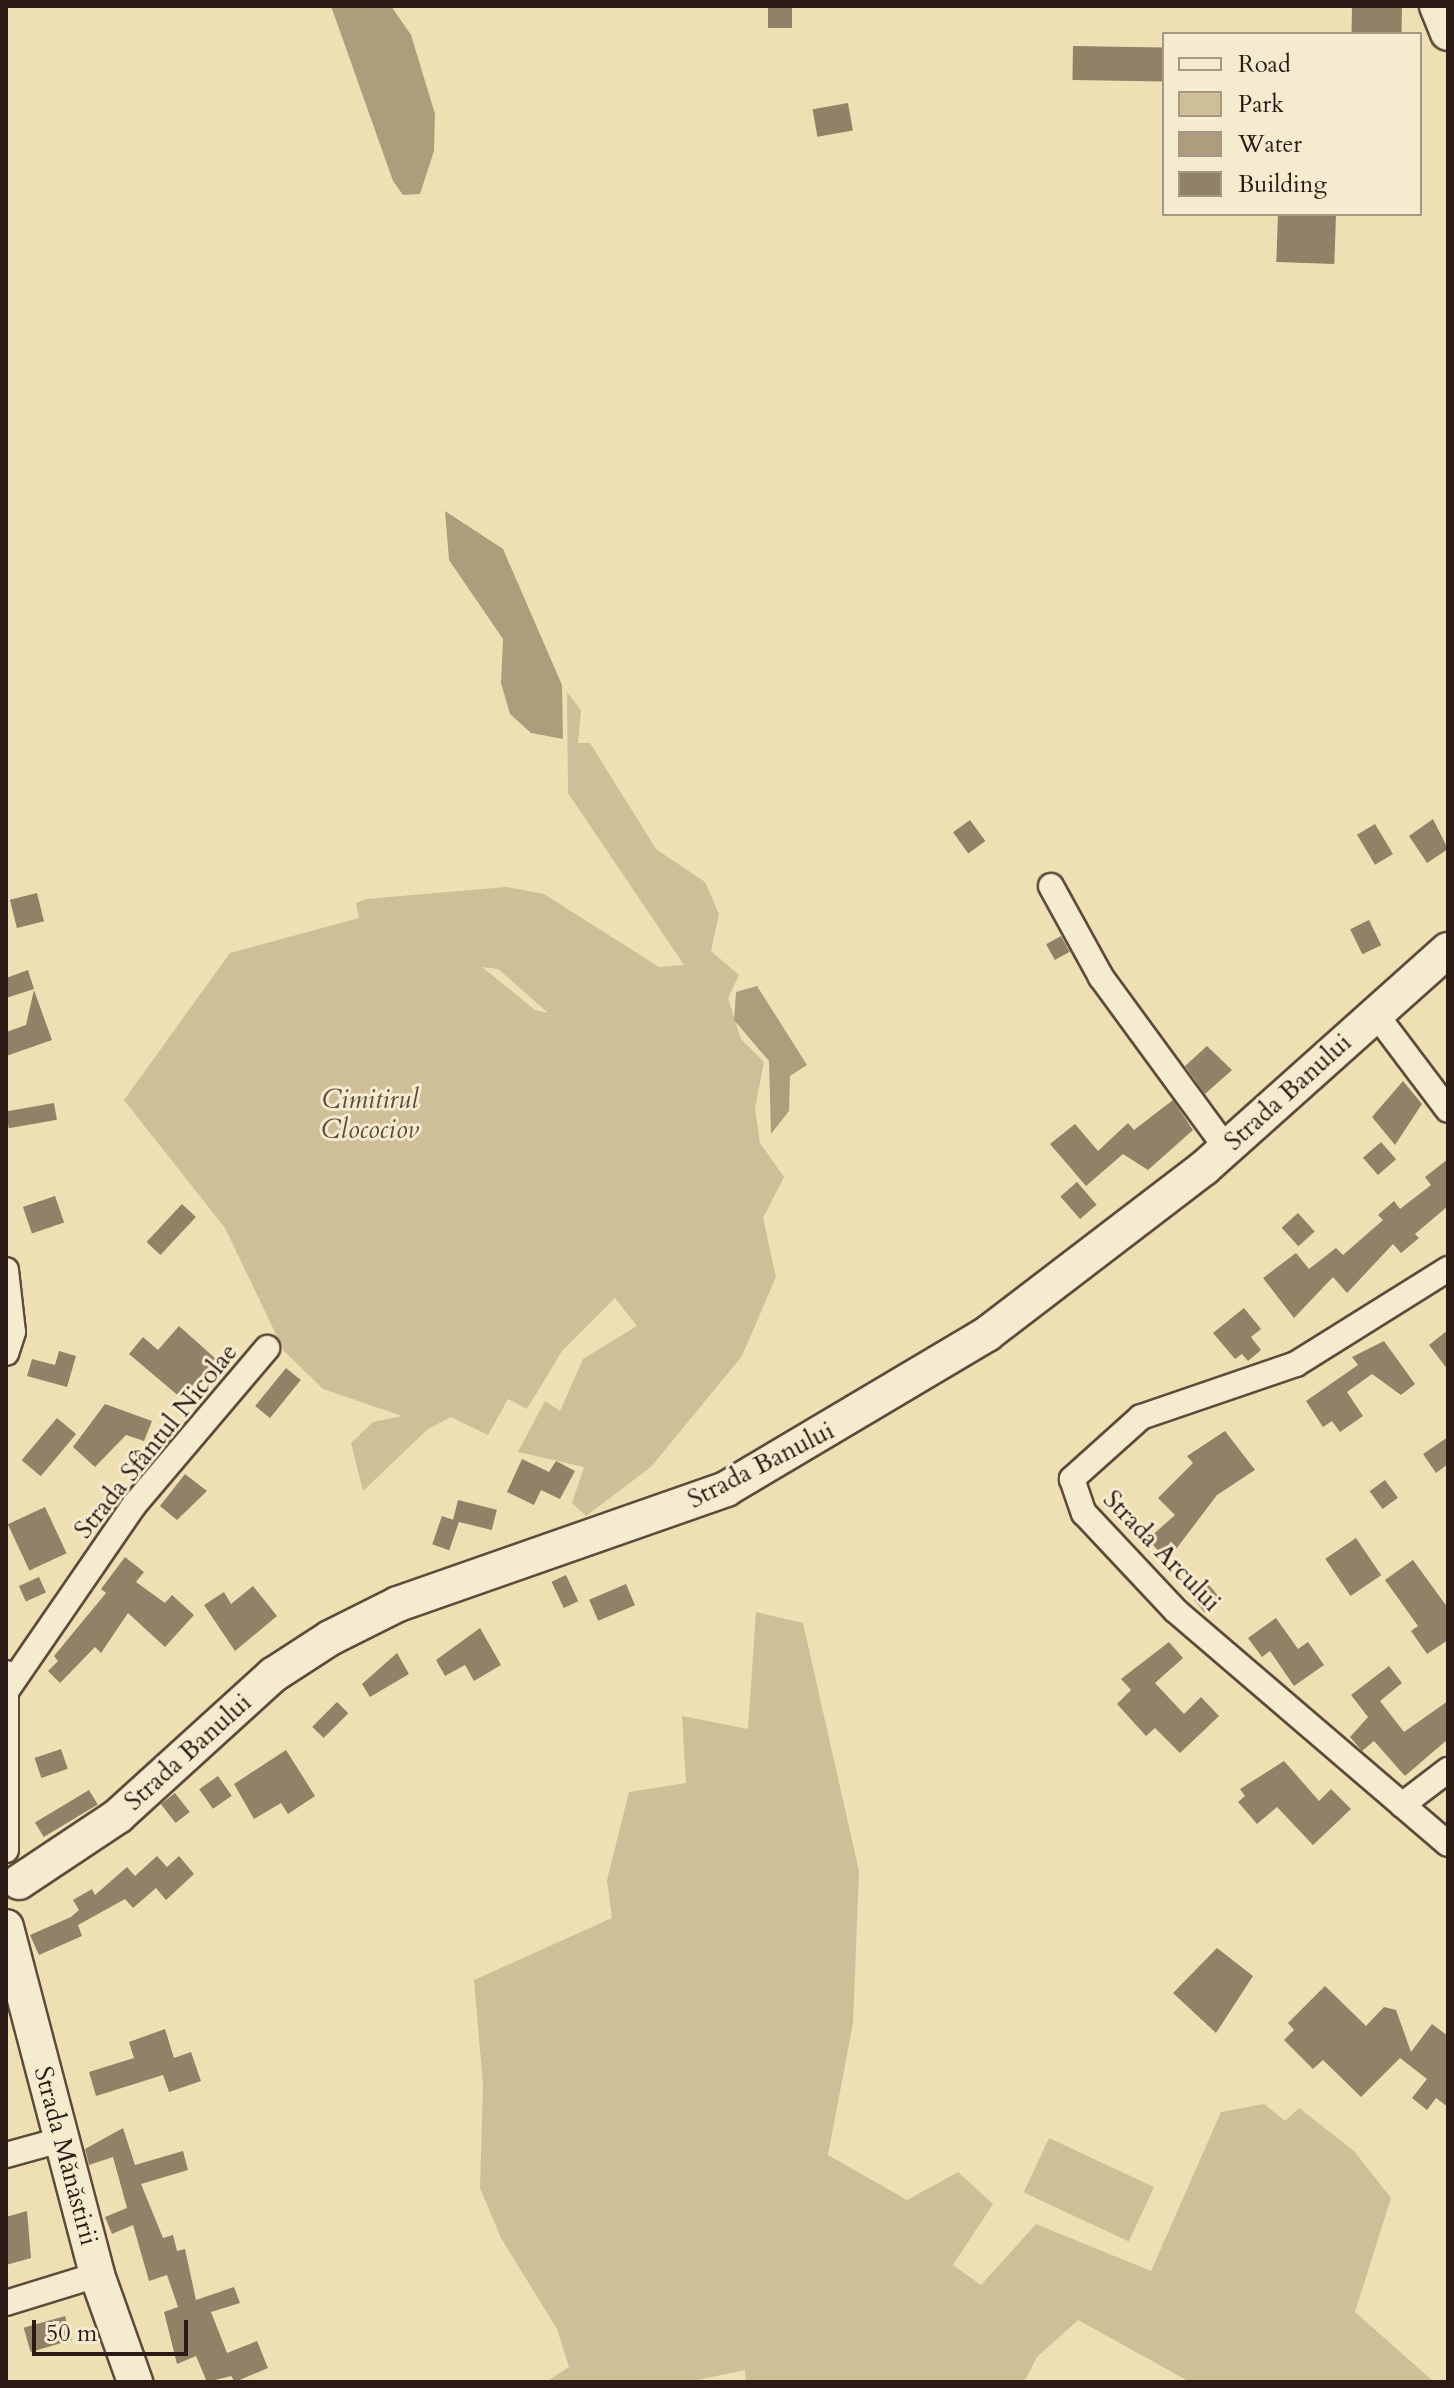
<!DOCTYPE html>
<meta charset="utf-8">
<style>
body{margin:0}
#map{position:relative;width:1454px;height:2388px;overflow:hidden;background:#efe0b3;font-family:Cardo,serif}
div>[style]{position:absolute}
.green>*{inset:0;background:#cebf98;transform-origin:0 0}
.water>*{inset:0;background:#ad9d7d}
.building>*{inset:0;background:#918167;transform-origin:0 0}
.roads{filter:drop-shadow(2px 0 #5d4c3c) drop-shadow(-2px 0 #5d4c3c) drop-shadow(0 2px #5d4c3c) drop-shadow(0 -2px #5d4c3c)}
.street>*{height:24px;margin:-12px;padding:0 12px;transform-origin:12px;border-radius:12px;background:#f5ebce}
.secondary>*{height:34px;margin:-17px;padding:0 17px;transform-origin:17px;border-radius:17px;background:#f5ebce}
span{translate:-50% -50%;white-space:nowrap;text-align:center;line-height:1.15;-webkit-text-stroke:6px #f5ebce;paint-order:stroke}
.street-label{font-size:26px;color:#2c1b15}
.park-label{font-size:26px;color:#5d4c3c;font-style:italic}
.frame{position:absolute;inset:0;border:8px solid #2c1b15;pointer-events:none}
.legend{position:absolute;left:1162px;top:32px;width:260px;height:184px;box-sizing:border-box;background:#f5ebce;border:2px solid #a59884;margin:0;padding:10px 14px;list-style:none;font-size:24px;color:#2c1b15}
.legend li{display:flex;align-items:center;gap:16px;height:40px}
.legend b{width:40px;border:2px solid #a59884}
.scale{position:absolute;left:32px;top:2320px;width:156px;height:36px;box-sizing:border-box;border:4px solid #2c1b15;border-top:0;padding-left:10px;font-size:24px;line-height:28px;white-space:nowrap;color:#2c1b15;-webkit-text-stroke:6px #f5ebce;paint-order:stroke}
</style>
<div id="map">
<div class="green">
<i style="clip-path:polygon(evenodd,567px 692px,581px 710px,578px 743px,590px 743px,656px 849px,705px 882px,719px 914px,711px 951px,739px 975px,728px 998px,741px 1039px,764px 1062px,755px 1108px,760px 1143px,784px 1177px,763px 1218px,776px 1277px,742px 1356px,651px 1467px,586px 1516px,572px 1503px,584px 1467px,518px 1452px,545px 1401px,560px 1411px,583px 1359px,637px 1326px,615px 1298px,562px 1351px,527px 1409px,508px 1399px,488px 1435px,451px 1417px,428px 1429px,363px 1491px,351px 1443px,373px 1422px,402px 1416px,323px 1389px,284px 1351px,225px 1228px,124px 1100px,230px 953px,359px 918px,356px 903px,366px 899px,506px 887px,544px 894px,659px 967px,684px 965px,568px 793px,567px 692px,482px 967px,498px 969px,548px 1013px,535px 1010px,482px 967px)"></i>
<i style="clip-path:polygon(756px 1612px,803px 1623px,859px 1871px,853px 2023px,828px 2155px,907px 2200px,958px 2172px,993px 2204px,953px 2265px,981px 2285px,1036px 2224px,1151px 2271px,1221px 2112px,1264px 2104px,1285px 2121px,1299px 2108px,1354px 2151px,1391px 2198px,1355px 2312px,1434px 2382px,1190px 2382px,1078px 2320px,1037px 2357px,1024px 2382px,746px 2382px,745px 2370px,688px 2382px,546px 2382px,569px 2367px,557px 2329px,501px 2238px,480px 2188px,483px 2084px,474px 1980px,612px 1918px,607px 1880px,629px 1792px,686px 1783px,682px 1716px,748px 1729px)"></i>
<i style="left:1049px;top:2138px;width:116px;height:60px;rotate:25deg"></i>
</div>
<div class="water">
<i style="clip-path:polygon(331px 6px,391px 6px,411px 35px,435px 114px,434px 151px,420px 194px,403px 195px,393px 181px)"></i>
<i style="clip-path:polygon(445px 511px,503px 549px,562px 685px,563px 739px,531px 733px,510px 714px,501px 683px,503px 639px,449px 560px)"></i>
<i style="clip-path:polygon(757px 986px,807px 1065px,790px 1076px,789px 1111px,771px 1134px,769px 1061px,734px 1020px,736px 992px)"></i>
</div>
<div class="building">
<i style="left:768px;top:6px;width:24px;height:22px"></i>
<i style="left:1352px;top:6px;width:50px;height:28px;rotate:1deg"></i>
<i style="left:1073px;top:46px;width:91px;height:34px;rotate:1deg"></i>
<i style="left:848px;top:103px;width:28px;height:36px;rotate:80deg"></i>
<i style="left:1278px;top:214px;width:58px;height:48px;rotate:2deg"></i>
<i style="clip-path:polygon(1433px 819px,1448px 849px,1427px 863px,1409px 836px)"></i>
<i style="left:970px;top:820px;width:26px;height:21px;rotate:54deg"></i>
<i style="left:1375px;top:824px;width:35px;height:21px;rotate:59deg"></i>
<i style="left:37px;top:893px;width:29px;height:28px;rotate:76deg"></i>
<i style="left:1369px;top:920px;width:28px;height:21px;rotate:64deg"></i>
<i style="left:1061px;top:936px;width:18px;height:17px;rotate:61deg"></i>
<i style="clip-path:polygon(28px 970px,34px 989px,6px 998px,6px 978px)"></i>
<i style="clip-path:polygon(34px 990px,52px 1040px,6px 1056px,6px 1032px,26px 1025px)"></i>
<i style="clip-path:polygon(1207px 1046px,1232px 1070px,1205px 1094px,1185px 1066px)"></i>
<i style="clip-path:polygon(1403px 1081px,1422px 1104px,1395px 1145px,1372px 1117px)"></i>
<i style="clip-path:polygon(1173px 1100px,1193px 1130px,1148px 1170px,1123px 1154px,1086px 1186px,1050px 1144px,1075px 1124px,1098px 1151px,1128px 1123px,1134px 1130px)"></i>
<i style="left:54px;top:1103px;width:17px;height:49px;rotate:80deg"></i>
<i style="left:1381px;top:1142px;width:23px;height:24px;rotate:49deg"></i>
<i style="clip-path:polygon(1448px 1159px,1448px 1206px,1415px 1234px,1419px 1238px,1401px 1253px,1393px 1244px,1347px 1293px,1333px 1277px,1294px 1318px,1263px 1278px,1296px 1253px,1309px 1269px,1336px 1248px,1343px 1255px,1383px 1220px,1378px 1215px,1394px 1201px,1400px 1209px,1431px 1185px,1425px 1177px)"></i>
<i style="left:1077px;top:1182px;width:30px;height:22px;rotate:49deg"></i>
<i style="left:55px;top:1196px;width:28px;height:34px;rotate:71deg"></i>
<i style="left:182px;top:1204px;width:19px;height:52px;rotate:43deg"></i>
<i style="left:1298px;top:1213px;width:25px;height:22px;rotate:48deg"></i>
<i style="clip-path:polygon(1244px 1308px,1261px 1329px,1251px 1337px,1261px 1350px,1248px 1361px,1242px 1354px,1235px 1359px,1213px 1333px)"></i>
<i style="clip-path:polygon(179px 1326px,216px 1359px,181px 1398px,129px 1354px,143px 1337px,158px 1350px)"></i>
<i style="clip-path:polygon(1448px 1330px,1448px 1370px,1429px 1345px)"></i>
<i style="clip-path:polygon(1384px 1341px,1415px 1384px,1401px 1395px,1372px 1374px,1347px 1392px,1363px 1416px,1340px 1432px,1332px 1421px,1323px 1427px,1306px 1401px,1358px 1365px,1352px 1357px)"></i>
<i style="clip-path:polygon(59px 1351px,76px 1356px,67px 1387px,27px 1376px,32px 1359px,55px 1365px)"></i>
<i style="left:286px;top:1368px;width:19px;height:49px;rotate:39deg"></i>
<i style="clip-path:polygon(105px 1404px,152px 1421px,144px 1441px,126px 1435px,95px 1467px,73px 1447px)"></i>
<i style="left:57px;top:1418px;width:25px;height:55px;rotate:40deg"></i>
<i style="clip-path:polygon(1225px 1431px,1255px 1470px,1217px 1495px,1167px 1561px,1148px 1539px,1175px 1515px,1158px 1498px,1193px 1463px,1187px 1456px)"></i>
<i style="clip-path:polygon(1448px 1437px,1448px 1464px,1436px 1473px,1423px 1454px)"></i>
<i style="clip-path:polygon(522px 1459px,549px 1472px,556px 1461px,575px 1471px,560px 1499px,541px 1490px,534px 1505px,507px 1492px)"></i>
<i style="clip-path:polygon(185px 1474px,207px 1491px,177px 1520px,160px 1506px)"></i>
<i style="left:1385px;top:1480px;width:22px;height:19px;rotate:54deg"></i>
<i style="left:458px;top:1500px;width:40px;height:21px;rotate:14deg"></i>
<i style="left:45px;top:1507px;width:51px;height:41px;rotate:65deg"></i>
<i style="left:442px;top:1516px;width:18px;height:30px;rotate:19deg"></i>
<i style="left:1356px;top:1538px;width:45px;height:37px;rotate:56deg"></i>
<i style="clip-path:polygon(125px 1557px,144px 1572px,136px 1582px,165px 1603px,172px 1595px,194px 1615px,165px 1647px,128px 1613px,101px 1653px,95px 1647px,60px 1683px,48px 1671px,58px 1661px,54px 1656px,106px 1593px,101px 1589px)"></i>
<i style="clip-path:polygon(1413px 1560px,1448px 1608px,1448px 1640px,1427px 1654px,1411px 1631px,1418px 1626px,1385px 1580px)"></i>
<i style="left:566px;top:1575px;width:29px;height:16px;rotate:65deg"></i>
<i style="left:39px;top:1577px;width:17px;height:22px;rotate:66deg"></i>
<i style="left:1204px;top:1579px;width:26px;height:21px;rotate:50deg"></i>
<i style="left:626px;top:1584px;width:23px;height:40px;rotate:67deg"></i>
<i style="clip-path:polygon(253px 1586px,277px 1616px,235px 1651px,204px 1605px,224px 1592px,231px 1604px)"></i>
<i style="clip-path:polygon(1276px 1618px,1298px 1649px,1308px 1642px,1324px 1665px,1294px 1686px,1270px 1651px,1262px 1657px,1248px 1638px)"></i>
<i style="clip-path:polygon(480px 1628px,501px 1665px,474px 1681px,465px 1665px,445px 1676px,436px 1660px)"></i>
<i style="clip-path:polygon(1169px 1642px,1183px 1658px,1155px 1683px,1184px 1714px,1201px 1697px,1219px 1716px,1180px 1753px,1155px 1728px,1146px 1736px,1117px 1704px,1131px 1690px,1121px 1679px)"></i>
<i style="clip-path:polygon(397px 1653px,409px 1674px,370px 1697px,362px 1684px)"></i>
<i style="clip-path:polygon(1389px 1666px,1402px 1683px,1380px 1701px,1404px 1732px,1448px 1701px,1448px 1739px,1405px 1776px,1374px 1741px,1362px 1751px,1350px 1737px,1368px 1717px,1351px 1695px)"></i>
<i style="left:337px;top:1702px;width:16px;height:35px;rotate:45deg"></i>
<i style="left:61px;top:1749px;width:21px;height:28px;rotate:71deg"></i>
<i style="clip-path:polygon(286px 1750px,315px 1796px,288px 1814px,281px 1803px,254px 1819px,234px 1784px)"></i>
<i style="clip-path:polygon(1284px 1761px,1319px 1801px,1331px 1789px,1351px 1809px,1313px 1845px,1277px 1807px,1257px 1824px,1238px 1802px,1245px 1796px,1240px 1789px)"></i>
<i style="left:218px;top:1776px;width:24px;height:23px;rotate:55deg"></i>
<i style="left:89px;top:1790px;width:17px;height:63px;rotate:59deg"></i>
<i style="left:175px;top:1793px;width:24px;height:18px;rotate:52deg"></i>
<i style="clip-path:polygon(157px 1856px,167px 1867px,179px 1856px,194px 1874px,166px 1900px,156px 1888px,133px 1908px,125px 1899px,78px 1925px,82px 1936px,39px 1955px,30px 1935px,71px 1917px,79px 1910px,73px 1900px,92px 1889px,95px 1895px,127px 1867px,135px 1876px)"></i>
<i style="clip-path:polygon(1217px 1948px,1253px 1976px,1216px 2033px,1173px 1993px)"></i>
<i style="clip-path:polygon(1325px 1986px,1366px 2026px,1384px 2007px,1396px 2010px,1411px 2052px,1432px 2024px,1448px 2036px,1448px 2107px,1436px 2098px,1427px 2110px,1412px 2098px,1427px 2079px,1400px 2058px,1361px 2097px,1323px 2060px,1313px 2069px,1284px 2040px,1294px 2030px,1288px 2023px)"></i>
<i style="clip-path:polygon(165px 2029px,174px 2058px,191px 2052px,201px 2081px,169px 2092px,163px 2075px,96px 2096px,89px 2072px,134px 2058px,129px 2042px)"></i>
<i style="clip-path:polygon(123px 2128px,135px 2165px,183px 2151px,188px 2170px,141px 2184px,163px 2238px,173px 2235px,177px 2251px,185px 2249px,196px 2300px,234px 2287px,240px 2303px,211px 2312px,227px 2353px,257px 2341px,268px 2368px,235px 2382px,231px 2376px,207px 2382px,196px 2356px,177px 2364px,164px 2312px,178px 2307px,167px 2275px,149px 2281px,133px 2225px,112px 2234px,105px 2217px,127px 2208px,113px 2157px,89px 2165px,85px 2149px)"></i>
<i style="clip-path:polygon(27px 2211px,31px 2258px,6px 2265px,6px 2217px)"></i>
<i style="left:65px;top:2316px;width:25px;height:43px;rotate:74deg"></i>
</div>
<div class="roads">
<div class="street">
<i style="left:1051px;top:886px;width:104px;rotate:61.2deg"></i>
<i style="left:1101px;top:977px;width:212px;rotate:53.8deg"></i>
<i style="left:1375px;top:1013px;width:121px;rotate:53deg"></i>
<i style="left:1448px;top:1269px;width:179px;rotate:148deg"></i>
<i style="left:1296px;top:1364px;width:164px;rotate:161.1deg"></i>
<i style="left:1141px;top:1417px;width:93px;rotate:138.1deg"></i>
<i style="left:1072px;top:1479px;width:36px;rotate:71deg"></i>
<i style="left:1084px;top:1513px;width:134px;rotate:46.8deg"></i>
<i style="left:1176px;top:1611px;width:358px;rotate:40.6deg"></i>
<i style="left:6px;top:1270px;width:62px;rotate:83.6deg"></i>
<i style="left:13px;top:1332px;width:22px;rotate:108deg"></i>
<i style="left:6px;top:1673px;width:177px;rotate:90deg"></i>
<i style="left:9px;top:1687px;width:221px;rotate:-55.5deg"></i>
<i style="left:134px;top:1505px;width:206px;rotate:-49.7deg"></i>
<i style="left:1402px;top:1805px;width:58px;rotate:-37.3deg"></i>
<i style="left:6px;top:2155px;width:57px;rotate:-15.3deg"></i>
<i style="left:6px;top:2303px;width:95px;rotate:-17.1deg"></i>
</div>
<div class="secondary">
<i style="left:1437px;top:6px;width:29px;rotate:68deg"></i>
<i style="left:19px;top:1882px;width:119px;rotate:-33.7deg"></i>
<i style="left:118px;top:1816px;width:210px;rotate:-42.3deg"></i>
<i style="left:273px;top:1675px;width:68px;rotate:-33deg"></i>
<i style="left:330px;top:1638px;width:76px;rotate:-26.6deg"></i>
<i style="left:398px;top:1604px;width:348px;rotate:-19.3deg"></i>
<i style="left:726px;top:1489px;width:304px;rotate:-30.7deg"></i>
<i style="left:987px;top:1334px;width:273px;rotate:-37.4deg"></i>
<i style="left:1204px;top:1168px;width:327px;rotate:-41.8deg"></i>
<i style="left:6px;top:1927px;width:360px;rotate:75.3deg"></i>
<i style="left:97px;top:2275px;width:114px;rotate:70.4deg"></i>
</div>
</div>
<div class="street-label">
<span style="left:1288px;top:1092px;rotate:-42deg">Strada Banului</span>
<span style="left:156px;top:1441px;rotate:-51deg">Strada Sfântul Nicolae</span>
<span style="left:761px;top:1465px;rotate:-27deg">Strada Banului</span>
<span style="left:1162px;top:1551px;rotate:46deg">Strada Arcului</span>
<span style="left:188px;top:1752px;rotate:-42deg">Strada Banului</span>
<span style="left:66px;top:2156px;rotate:75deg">Strada Mănăstirii</span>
</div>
<div class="park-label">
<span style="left:370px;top:1115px">Cimitirul<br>Clocociov</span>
</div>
<div class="frame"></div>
<ul class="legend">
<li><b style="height:10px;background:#f5ebce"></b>Road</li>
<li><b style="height:22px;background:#cebf98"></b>Park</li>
<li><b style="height:22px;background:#ad9d7d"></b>Water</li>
<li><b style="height:22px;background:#918167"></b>Building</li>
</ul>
<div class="scale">50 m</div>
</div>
